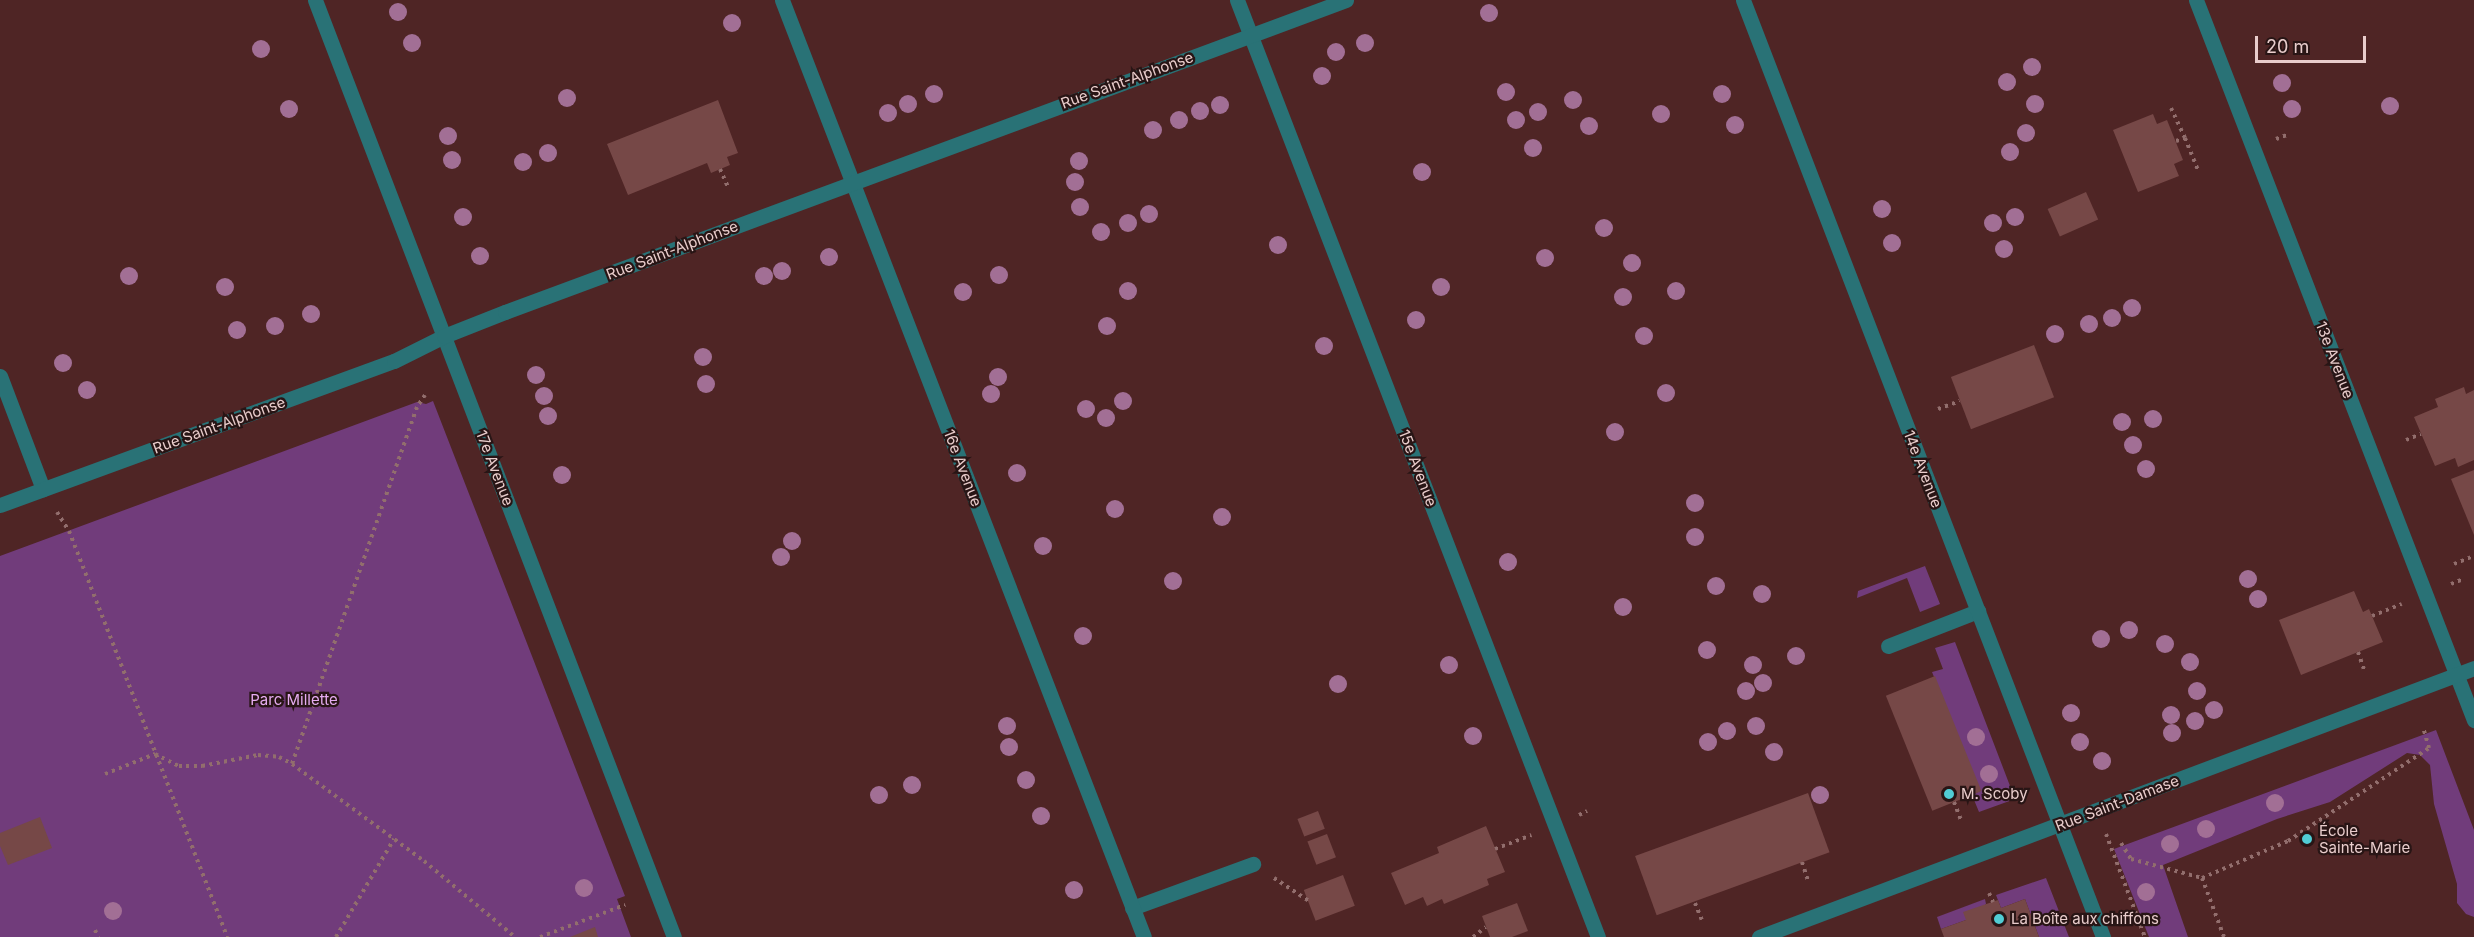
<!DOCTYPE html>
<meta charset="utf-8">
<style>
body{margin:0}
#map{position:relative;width:2474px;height:937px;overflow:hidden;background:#4f2525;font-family:Inter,sans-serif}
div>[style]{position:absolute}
.green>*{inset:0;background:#713c7b}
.building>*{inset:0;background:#764847;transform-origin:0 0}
.path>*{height:4px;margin-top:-2px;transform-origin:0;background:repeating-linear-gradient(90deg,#926e6d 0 3px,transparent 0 7.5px)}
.service>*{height:15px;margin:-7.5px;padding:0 7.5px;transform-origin:7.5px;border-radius:7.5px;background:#297276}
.minor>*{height:15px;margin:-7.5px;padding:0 7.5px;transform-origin:7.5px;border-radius:7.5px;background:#297276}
.tertiary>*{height:15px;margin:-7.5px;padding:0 7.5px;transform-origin:7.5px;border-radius:7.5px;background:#297276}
.trees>*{width:18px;height:18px;margin:-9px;border-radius:50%;background:#a26f95}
.dots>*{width:16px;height:16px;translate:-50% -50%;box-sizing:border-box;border:3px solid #281515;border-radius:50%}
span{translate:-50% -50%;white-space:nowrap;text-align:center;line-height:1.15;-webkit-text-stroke:4.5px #281515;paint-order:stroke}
.street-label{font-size:15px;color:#e9cdcc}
.park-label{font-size:15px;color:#e6acf1}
.poi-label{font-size:15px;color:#e9cdcc}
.left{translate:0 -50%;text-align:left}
.scale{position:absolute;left:2255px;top:36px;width:111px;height:27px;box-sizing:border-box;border:3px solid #e9cdcc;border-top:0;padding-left:8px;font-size:18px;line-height:21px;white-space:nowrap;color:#e9cdcc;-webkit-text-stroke:4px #281515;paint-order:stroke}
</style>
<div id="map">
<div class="green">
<i style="clip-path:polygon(433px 401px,625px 896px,617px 899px,631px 937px,0 937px,0 556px,417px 402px,426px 404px)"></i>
<i style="clip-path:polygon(1925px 566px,1940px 604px,1920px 612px,1907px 578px,1857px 598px,1858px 591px)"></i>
<i style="clip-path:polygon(1955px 642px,2015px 799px,1979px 812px,1972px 795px,1980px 791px,1932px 672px,1943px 669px,1935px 648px)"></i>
<i style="clip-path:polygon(2436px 730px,2474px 830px,2474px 917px,2466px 914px,2457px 903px,2457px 884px,2434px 804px,2430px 765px,2420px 755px,2407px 753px,2330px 802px,2277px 819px,2163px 865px,2188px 937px,2149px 937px,2114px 849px)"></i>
<i style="clip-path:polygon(2046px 878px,2069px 937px,2039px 937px,2025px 899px,2001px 908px,1996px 895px)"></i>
<i style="clip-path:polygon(1985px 899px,1986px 904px,1966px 920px,1941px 929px,1937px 917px)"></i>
</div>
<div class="building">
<i style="clip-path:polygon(718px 100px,738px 153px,727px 157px,730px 165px,711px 173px,707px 163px,628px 195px,607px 144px)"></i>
<i style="clip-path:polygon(2153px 114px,2157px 124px,2167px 120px,2183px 160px,2174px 164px,2179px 176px,2138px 192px,2113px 130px)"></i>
<i style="left:2086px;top:192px;width:30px;height:42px;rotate:66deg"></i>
<i style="left:2034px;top:345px;width:56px;height:89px;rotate:69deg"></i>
<i style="clip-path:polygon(2464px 387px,2466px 394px,2474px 390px,2474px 460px,2458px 467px,2455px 458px,2435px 466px,2414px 417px,2438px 407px,2435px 399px)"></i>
<i style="clip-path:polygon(2474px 470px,2474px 535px,2451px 479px)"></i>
<i style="clip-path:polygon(2354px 591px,2363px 612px,2369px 609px,2383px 642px,2301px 675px,2279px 620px)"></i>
<i style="left:1935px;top:676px;width:124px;height:53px;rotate:68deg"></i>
<i style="left:1808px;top:793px;width:63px;height:184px;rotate:70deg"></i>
<i style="left:1318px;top:811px;width:19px;height:22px;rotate:69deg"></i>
<i style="clip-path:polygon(40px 817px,52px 848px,8px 865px,0 846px,0 833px)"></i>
<i style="clip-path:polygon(1486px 826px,1505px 872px,1487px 879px,1489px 885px,1444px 904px,1442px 899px,1427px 906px,1423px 897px,1405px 905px,1391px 873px,1439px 853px,1437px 847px)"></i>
<i style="left:1327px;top:834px;width:25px;height:21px;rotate:69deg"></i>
<i style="left:1343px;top:875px;width:33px;height:42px;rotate:69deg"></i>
<i style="clip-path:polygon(2025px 899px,2039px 937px,1944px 937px,1941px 929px,1966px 920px,1963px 912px,1998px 900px,2001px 908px)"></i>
<i style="clip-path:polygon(1517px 903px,1528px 931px,1512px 937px,1490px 937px,1482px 916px)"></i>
<i style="clip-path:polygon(595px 927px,598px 937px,570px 937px)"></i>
</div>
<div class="path">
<i style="left:2171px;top:108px;width:33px;rotate:65deg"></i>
<i style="left:2276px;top:139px;width:12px;rotate:-20deg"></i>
<i style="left:2176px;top:141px;width:9px;rotate:-18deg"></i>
<i style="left:2185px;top:138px;width:35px;rotate:68deg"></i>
<i style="left:720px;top:169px;width:22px;rotate:66deg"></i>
<i style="left:425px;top:395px;width:14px;rotate:124deg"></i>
<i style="left:417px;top:407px;width:378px;rotate:109.3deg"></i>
<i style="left:292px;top:764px;width:164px;rotate:36.3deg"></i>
<i style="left:424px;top:861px;width:119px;rotate:39.9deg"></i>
<i style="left:1938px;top:409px;width:23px;rotate:-20deg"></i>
<i style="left:2406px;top:440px;width:16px;rotate:-22deg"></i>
<i style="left:57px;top:512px;width:22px;rotate:58deg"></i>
<i style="left:69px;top:531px;width:436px;rotate:68.7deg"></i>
<i style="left:2454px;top:564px;width:22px;rotate:-22deg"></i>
<i style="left:2451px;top:584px;width:11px;rotate:-22deg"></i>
<i style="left:2372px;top:616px;width:32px;rotate:-22deg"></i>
<i style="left:2358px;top:652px;width:21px;rotate:71deg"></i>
<i style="left:105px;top:774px;width:54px;rotate:-21.8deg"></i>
<i style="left:155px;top:754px;width:27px;rotate:27deg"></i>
<i style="left:179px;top:766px;width:23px"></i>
<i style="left:202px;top:766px;width:57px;rotate:-11.1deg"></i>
<i style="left:258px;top:755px;width:21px;rotate:5deg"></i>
<i style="left:279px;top:757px;width:15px;rotate:28deg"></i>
<i style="left:1954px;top:802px;width:22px;rotate:69deg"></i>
<i style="left:1579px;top:815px;width:9px;rotate:-27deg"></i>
<i style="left:2106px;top:834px;width:110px;rotate:69.3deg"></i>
<i style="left:2121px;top:843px;width:19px;rotate:58deg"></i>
<i style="left:2131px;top:859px;width:73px;rotate:15deg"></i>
<i style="left:1495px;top:849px;width:39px;rotate:-21deg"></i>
<i style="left:1802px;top:862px;width:20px;rotate:72deg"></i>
<i style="left:1274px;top:878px;width:42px;rotate:33.3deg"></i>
<i style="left:1989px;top:893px;width:10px;rotate:66deg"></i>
<i style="left:1695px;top:903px;width:18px;rotate:68deg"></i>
<i style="left:95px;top:930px;width:8px;rotate:67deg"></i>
<i style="left:336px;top:937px;width:114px;rotate:-59.4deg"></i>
<i style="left:540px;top:937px;width:91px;rotate:-20.6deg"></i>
<i style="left:1473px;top:937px;width:16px;rotate:-38deg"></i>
<i style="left:2224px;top:937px;width:63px;rotate:-110.4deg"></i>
<i style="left:2202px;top:878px;width:94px;rotate:-23.3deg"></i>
<i style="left:2288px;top:841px;width:169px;rotate:-33.4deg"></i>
<i style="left:2429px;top:748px;width:19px;rotate:-106deg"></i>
</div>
<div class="service">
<i style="left:1888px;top:646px;width:97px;rotate:-21.3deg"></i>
<i style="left:1132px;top:908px;width:129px;rotate:-20deg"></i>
</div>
<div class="minor">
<i style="left:315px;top:0;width:1003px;rotate:69.04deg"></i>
<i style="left:782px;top:0;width:1004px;rotate:68.88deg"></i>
<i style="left:1237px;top:0;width:1004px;rotate:68.93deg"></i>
<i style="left:1743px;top:0;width:1004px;rotate:68.98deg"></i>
<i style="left:2196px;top:0;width:772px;rotate:68.89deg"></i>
<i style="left:0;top:376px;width:121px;rotate:69.2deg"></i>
<i style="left:0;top:505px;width:419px;rotate:-20.1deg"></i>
<i style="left:394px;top:361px;width:56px;rotate:-26.6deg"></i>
<i style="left:444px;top:336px;width:66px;rotate:-21.5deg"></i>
<i style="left:505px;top:312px;width:897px;rotate:-20.35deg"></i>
</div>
<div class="tertiary">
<i style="left:1759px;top:937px;width:764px;rotate:-20.62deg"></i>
</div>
<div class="trees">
<i style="left:398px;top:12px"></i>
<i style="left:1489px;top:13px"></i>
<i style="left:732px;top:23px"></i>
<i style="left:412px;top:43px"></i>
<i style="left:1365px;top:43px"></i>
<i style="left:261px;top:49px"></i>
<i style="left:1336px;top:52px"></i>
<i style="left:2032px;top:67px"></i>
<i style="left:1322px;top:76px"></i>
<i style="left:2007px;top:82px"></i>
<i style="left:2282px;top:83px"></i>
<i style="left:1506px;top:92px"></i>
<i style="left:934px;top:94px"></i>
<i style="left:1722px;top:94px"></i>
<i style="left:567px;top:98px"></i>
<i style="left:1573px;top:100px"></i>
<i style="left:908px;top:104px"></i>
<i style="left:2035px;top:104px"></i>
<i style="left:1220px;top:105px"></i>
<i style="left:2390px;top:106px"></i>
<i style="left:289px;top:109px"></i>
<i style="left:2292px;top:109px"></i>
<i style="left:1200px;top:111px"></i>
<i style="left:1538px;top:112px"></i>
<i style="left:888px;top:113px"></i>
<i style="left:1661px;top:114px"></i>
<i style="left:1179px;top:120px"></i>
<i style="left:1516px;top:120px"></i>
<i style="left:1735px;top:125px"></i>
<i style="left:1589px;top:126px"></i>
<i style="left:1153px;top:130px"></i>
<i style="left:2026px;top:133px"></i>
<i style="left:448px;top:136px"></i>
<i style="left:1533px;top:148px"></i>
<i style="left:2010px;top:152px"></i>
<i style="left:548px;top:153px"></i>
<i style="left:452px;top:160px"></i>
<i style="left:1079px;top:161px"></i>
<i style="left:523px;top:162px"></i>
<i style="left:1422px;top:172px"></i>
<i style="left:1075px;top:182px"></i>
<i style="left:1080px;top:207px"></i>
<i style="left:1882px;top:209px"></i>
<i style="left:1149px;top:214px"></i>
<i style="left:463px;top:217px"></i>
<i style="left:2015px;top:217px"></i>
<i style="left:1128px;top:223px"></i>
<i style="left:1993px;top:223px"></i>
<i style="left:1604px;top:228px"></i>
<i style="left:1101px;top:232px"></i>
<i style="left:1892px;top:243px"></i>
<i style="left:1278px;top:245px"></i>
<i style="left:2004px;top:249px"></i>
<i style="left:480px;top:256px"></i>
<i style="left:829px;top:257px"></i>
<i style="left:1545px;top:258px"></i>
<i style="left:1632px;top:263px"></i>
<i style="left:782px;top:271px"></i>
<i style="left:999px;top:275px"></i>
<i style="left:129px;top:276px"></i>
<i style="left:764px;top:276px"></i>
<i style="left:225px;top:287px"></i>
<i style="left:1441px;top:287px"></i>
<i style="left:1128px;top:291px"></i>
<i style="left:1676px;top:291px"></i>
<i style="left:963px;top:292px"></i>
<i style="left:1623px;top:297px"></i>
<i style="left:2132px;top:308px"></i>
<i style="left:311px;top:314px"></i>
<i style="left:2112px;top:318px"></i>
<i style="left:1416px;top:320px"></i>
<i style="left:2089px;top:324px"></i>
<i style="left:275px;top:326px"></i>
<i style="left:1107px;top:326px"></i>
<i style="left:237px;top:330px"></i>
<i style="left:2055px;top:334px"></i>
<i style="left:1644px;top:336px"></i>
<i style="left:1324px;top:346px"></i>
<i style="left:703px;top:357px"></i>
<i style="left:63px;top:363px"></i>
<i style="left:536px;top:375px"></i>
<i style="left:998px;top:377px"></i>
<i style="left:706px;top:384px"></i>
<i style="left:87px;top:390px"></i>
<i style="left:1666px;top:393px"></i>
<i style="left:991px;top:394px"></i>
<i style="left:544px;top:396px"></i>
<i style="left:1123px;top:401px"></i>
<i style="left:1086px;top:409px"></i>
<i style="left:548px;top:416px"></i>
<i style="left:1106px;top:418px"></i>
<i style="left:2153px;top:419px"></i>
<i style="left:2122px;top:422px"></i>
<i style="left:1615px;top:432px"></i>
<i style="left:2133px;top:445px"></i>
<i style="left:2146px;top:469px"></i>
<i style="left:1017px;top:473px"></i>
<i style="left:562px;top:475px"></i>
<i style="left:1695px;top:503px"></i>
<i style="left:1115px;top:509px"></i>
<i style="left:1222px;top:517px"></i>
<i style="left:1695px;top:537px"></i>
<i style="left:792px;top:541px"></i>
<i style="left:1043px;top:546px"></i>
<i style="left:781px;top:557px"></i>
<i style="left:1508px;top:562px"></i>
<i style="left:2248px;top:579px"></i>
<i style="left:1173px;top:581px"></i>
<i style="left:1716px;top:586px"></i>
<i style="left:1762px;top:594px"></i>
<i style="left:2258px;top:599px"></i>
<i style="left:1623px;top:607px"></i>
<i style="left:2129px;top:630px"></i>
<i style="left:1083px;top:636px"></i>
<i style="left:2101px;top:639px"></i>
<i style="left:2165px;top:644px"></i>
<i style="left:1707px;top:650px"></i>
<i style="left:1796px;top:656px"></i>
<i style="left:2190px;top:662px"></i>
<i style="left:1449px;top:665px"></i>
<i style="left:1753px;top:665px"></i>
<i style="left:1763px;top:683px"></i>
<i style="left:1338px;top:684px"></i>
<i style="left:1746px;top:691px"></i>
<i style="left:2197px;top:691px"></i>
<i style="left:2214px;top:710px"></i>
<i style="left:2071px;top:713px"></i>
<i style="left:2171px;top:715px"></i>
<i style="left:2195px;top:721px"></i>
<i style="left:1007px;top:726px"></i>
<i style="left:1756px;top:726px"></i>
<i style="left:1727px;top:731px"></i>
<i style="left:2172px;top:733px"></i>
<i style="left:1473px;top:736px"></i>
<i style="left:1976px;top:737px"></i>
<i style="left:1708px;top:742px"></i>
<i style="left:2080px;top:742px"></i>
<i style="left:1009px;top:747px"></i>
<i style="left:1774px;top:752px"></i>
<i style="left:2102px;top:761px"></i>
<i style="left:1989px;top:774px"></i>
<i style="left:1026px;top:780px"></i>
<i style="left:912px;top:785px"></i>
<i style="left:879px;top:795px"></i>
<i style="left:1820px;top:795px"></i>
<i style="left:2275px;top:803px"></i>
<i style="left:1041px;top:816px"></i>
<i style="left:2206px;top:829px"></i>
<i style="left:2170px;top:844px"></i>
<i style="left:584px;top:888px"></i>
<i style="left:1074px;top:890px"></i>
<i style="left:2146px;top:892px"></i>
<i style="left:113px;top:911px"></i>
</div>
<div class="dots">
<i style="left:1949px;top:794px;background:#51ccd4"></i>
<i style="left:2307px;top:839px;background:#51ccd4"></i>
<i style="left:1999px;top:919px;background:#51ccd4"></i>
</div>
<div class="street-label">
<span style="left:1127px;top:80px;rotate:-20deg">Rue Saint-Alphonse</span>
<span style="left:672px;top:250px;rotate:-21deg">Rue Saint-Alphonse</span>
<span style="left:2335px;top:360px;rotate:69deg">13e Avenue</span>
<span style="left:219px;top:425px;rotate:-20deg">Rue Saint-Alphonse</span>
<span style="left:495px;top:468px;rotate:69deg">17e Avenue</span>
<span style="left:963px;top:468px;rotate:69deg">16e Avenue</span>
<span style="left:1418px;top:468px;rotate:69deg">15e Avenue</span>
<span style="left:1923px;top:469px;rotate:69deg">14e Avenue</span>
<span style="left:2117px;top:803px;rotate:-21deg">Rue Saint-Damase</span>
</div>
<div class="park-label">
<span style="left:294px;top:700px">Parc Millette</span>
</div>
<div class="poi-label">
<span class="left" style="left:1961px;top:794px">M. Scoby</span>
<span class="left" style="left:2319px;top:839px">École<br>Sainte-Marie</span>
<span class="left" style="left:2011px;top:919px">La Boîte aux chiffons</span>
</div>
<div class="scale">20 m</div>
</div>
